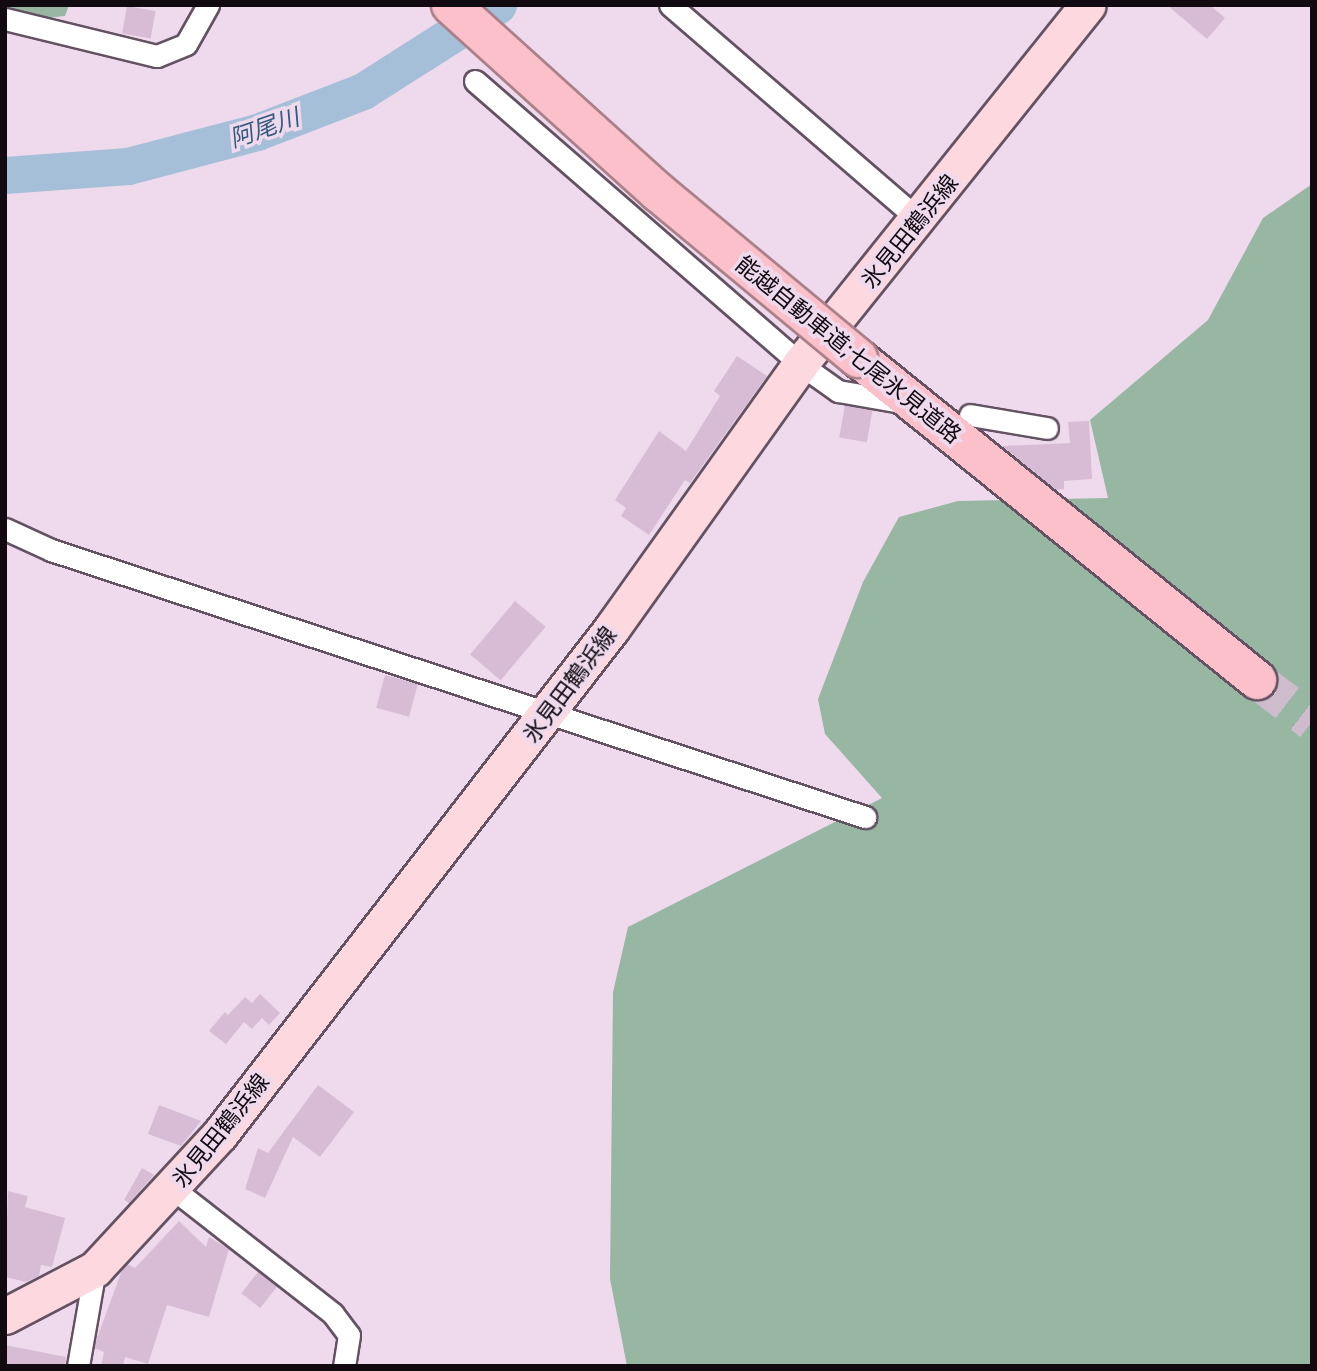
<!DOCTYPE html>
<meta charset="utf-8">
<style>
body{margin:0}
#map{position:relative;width:1317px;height:1371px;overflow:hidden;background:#efdaed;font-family:"Open Sans","Noto Sans JP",sans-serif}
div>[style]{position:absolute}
.forest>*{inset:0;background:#97b7a2}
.river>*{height:37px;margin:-18.5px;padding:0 18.5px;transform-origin:18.5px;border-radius:18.5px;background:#a6bfd9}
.building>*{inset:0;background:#d8bcd5;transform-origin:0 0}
.motorway-tunnel>*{height:38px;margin-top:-19px;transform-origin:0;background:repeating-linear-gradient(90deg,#cebbcc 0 38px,transparent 0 57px)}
.roads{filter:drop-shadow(2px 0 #635262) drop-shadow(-2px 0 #635262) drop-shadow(0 2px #635262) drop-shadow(0 -2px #635262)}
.minor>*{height:21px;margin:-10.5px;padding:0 10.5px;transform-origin:10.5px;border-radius:10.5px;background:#fff}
.primary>*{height:35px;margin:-17.5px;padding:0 17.5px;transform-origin:17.5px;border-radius:17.5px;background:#fdd9df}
.motorway>*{height:38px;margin:-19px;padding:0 19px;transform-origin:19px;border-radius:19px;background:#fcc0ca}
.bridges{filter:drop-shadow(2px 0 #aa8089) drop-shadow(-2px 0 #aa8089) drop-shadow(0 2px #aa8089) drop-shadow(0 -2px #aa8089)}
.motorway-bridge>*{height:38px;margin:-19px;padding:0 19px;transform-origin:19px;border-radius:19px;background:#fcc0ca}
span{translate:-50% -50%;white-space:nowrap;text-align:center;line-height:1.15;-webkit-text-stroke:7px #efdaed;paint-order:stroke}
.street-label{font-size:23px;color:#110a10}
.water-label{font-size:24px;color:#345a80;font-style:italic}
.frame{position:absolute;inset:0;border:7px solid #110a10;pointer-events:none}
</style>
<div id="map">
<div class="forest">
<i style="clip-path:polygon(5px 5px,69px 5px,65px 16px,37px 19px)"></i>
<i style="clip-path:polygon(1312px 184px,1312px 1366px,627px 1366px,610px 1279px,613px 992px,628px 927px,882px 798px,825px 734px,818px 699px,863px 582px,899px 517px,958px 501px,1108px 498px,1090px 420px,1208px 320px,1263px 218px)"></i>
</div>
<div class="river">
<i style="left:5px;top:175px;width:123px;rotate:-4.2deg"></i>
<i style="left:128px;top:166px;width:133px;rotate:-14.8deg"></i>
<i style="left:257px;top:132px;width:114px;rotate:-21.1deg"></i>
<i style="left:363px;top:91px;width:160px;rotate:-32.5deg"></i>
</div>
<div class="building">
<i style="clip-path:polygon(1167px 5px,1210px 5px,1225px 18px,1207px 39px)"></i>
<i style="left:127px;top:6px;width:29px;height:28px;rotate:10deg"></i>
<i style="clip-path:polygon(737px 356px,767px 376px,690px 483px,685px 480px,649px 535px,621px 516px,626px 508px,615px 500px,659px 431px,686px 451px,720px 396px,714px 391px)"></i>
<i style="left:845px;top:405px;width:28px;height:33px;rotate:10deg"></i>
<i style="clip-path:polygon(1089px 421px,1092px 479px,1064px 481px,1064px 489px,1056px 490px,1002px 446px,1070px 443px,1068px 422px)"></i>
<i style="left:515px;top:601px;width:40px;height:70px;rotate:40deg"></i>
<i style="left:385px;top:675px;width:34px;height:34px;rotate:15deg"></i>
<i style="clip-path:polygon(260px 994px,280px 1013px,269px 1025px,262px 1018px,252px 1029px,244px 1022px,226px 1044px,209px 1031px,225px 1012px,228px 1015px,245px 997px,252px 1003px)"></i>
<i style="clip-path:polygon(318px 1085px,354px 1112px,320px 1157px,293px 1137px,265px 1198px,245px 1189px,258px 1148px,268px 1153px)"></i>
<i style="clip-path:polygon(159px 1105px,201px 1121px,181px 1146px,148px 1134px)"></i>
<i style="clip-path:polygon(142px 1168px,154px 1175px,129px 1203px,124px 1200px)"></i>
<i style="clip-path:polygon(8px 1191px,28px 1196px,25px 1207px,65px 1218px,52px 1267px,41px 1265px,39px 1276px,26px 1282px,5px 1277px)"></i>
<i style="clip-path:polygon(179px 1221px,206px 1247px,209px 1237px,229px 1249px,209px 1317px,167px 1305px,148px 1364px,125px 1357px,123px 1366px,101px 1366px,104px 1352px,94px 1348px,96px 1341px,122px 1270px,127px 1264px,135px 1268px)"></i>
<i style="left:258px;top:1272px;width:24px;height:27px;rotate:38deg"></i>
<i style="clip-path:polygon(5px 1345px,66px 1357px,65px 1366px,5px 1366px)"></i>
</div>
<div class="motorway-tunnel">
<i style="left:1257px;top:680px;width:69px;rotate:37.4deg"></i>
</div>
<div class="roads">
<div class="minor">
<i style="left:670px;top:5px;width:328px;rotate:40.8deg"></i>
<i style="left:5px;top:19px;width:156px;rotate:13.7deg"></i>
<i style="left:157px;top:56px;width:31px;rotate:-22deg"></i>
<i style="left:186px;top:44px;width:45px;rotate:-60.6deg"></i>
<i style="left:475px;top:81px;width:431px;rotate:41deg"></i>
<i style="left:800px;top:364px;width:47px;rotate:35.4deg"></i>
<i style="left:838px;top:391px;width:65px;rotate:9.8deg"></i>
<i style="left:970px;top:415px;width:78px;rotate:9.6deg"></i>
<i style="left:5px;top:529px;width:51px;rotate:24.5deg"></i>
<i style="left:51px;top:550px;width:857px;rotate:18.16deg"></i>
<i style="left:172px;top:1188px;width:204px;rotate:38deg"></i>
<i style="left:333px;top:1314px;width:26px;rotate:53deg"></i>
<i style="left:349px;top:1335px;width:31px;rotate:99deg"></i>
<i style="left:78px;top:1366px;width:98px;rotate:-80.1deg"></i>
</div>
<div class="primary">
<i style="left:5px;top:1316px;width:102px;rotate:-27.6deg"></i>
<i style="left:95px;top:1269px;width:184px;rotate:-47.2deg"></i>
<i style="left:220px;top:1134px;width:640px;rotate:-52.23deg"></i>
<i style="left:612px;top:628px;width:324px;rotate:-54.5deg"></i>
<i style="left:800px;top:364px;width:460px;rotate:-51.3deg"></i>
</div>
<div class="motorway">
<i style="left:858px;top:358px;width:513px;rotate:38.9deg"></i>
</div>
</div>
<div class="bridges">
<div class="motorway-bridge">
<i style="left:451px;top:5px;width:279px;rotate:42.1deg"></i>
<i style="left:658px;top:192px;width:260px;rotate:39.7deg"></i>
</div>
</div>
<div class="street-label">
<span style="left:909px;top:231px;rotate:-51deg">氷見田鶴浜線</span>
<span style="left:849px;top:349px;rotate:39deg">能越自動車道;七尾氷見道路</span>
<span style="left:569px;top:684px;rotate:-53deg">氷見田鶴浜線</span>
<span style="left:220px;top:1130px;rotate:-51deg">氷見田鶴浜線</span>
</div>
<div class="water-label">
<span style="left:264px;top:127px;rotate:-19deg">阿尾川</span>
</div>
<div class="frame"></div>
</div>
